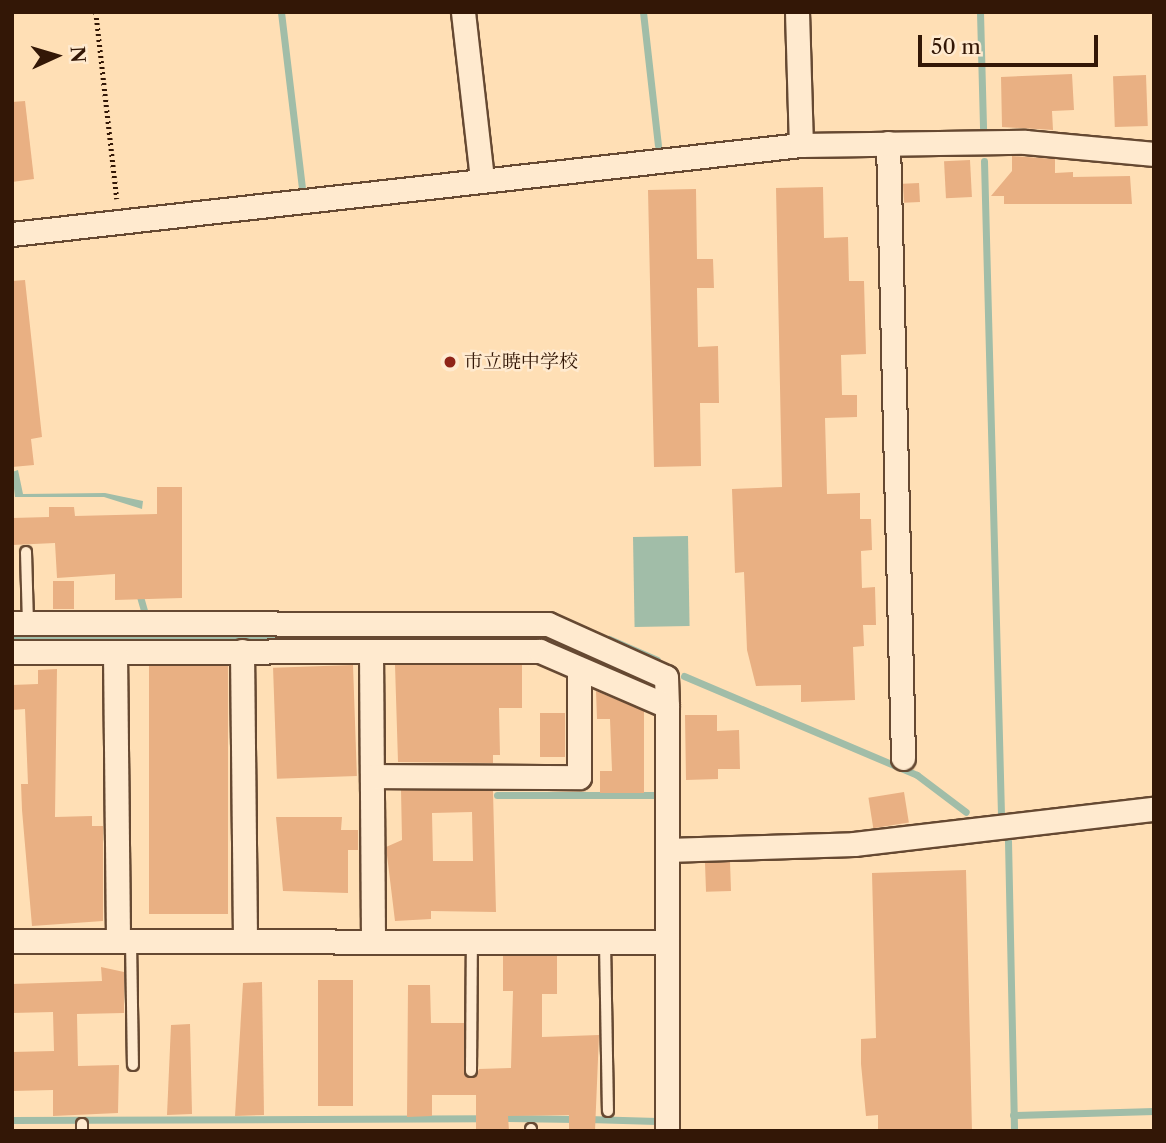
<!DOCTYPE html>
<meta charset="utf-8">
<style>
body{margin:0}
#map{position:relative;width:1166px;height:1143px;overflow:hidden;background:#ffdfb5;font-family:"Libre Caslon Text","Noto Serif JP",serif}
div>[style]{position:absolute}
.water>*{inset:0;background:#a1bda8;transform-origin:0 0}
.stream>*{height:7px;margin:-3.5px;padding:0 3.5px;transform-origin:3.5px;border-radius:3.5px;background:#a1bda8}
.building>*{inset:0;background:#e9b083;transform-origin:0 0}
.path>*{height:4.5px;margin-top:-2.25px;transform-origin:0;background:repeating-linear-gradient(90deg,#331706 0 2px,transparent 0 5.5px)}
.roads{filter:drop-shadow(2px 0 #664932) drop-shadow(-2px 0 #664932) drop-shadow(0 2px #664932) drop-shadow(0 -2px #664932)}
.lane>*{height:10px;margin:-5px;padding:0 5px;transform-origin:5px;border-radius:5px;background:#ffeacf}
.street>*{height:23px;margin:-11.5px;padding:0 11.5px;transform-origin:11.5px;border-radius:11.5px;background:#ffeacf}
.dots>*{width:19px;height:19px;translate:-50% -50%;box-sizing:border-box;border:4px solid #ffeacf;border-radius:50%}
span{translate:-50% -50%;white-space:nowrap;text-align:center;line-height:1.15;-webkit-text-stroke:5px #ffeacf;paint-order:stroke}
.poi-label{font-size:19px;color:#331706}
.left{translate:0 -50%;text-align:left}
.frame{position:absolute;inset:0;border:14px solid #331706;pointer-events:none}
.north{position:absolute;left:21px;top:21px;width:70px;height:70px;-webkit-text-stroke:5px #ffeacf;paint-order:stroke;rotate:86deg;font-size:19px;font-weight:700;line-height:28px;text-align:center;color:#331706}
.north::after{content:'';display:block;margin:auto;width:24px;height:32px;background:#331706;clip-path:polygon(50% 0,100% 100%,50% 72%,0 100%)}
.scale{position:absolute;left:918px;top:35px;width:180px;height:32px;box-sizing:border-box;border:4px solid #331706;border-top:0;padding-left:9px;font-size:21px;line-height:24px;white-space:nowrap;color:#331706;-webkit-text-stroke:5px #ffeacf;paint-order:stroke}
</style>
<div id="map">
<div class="water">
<i style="clip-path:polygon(18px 470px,23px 494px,105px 493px,143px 501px,142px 509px,104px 497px,15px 497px,12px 472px)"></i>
<i style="left:688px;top:536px;width:90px;height:55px;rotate:89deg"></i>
</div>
<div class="stream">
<i style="left:281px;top:12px;width:176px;rotate:83.2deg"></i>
<i style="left:643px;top:12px;width:134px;rotate:83.6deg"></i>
<i style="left:980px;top:12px;width:116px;rotate:88.5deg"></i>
<i style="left:984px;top:161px;width:655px;rotate:88.51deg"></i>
<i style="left:139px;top:593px;width:22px;rotate:74deg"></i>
<i style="left:12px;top:637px;width:533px"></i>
<i style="left:545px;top:637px;width:68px;rotate:22.4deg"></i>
<i style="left:609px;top:639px;width:52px;rotate:23.6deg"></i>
<i style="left:684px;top:676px;width:253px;rotate:23deg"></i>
<i style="left:917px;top:775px;width:61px;rotate:37.1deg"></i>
<i style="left:497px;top:795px;width:159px"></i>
<i style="left:1008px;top:841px;width:290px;rotate:88.8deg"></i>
<i style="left:1013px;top:1115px;width:141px;rotate:-1.6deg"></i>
<i style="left:501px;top:1118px;width:75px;rotate:0.8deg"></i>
<i style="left:588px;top:1119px;width:69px;rotate:1.7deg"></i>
<i style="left:12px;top:1120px;width:473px;rotate:-0.2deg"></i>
</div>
<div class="building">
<i style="clip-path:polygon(1072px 74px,1074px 110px,1052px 111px,1053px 130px,1002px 127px,1001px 77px)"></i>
<i style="left:1146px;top:75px;width:51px;height:33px;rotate:88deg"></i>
<i style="clip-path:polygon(25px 101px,34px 179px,12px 182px,12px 102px)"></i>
<i style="clip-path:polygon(1012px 156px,1055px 159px,1055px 173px,1073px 172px,1073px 177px,1130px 176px,1132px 204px,1004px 204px,1004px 196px,991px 196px,1012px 171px)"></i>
<i style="left:970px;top:160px;width:37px;height:26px;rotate:87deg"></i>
<i style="left:919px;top:183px;width:19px;height:16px;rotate:87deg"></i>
<i style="clip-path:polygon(823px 187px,824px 238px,848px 237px,849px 281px,864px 281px,866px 354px,841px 355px,842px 395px,857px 395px,857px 417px,825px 418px,827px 494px,860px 493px,860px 519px,871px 519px,872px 550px,861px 551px,862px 588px,875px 587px,876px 625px,863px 625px,864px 646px,853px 647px,855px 700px,801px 702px,801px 685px,756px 686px,747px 650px,744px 572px,735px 573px,732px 489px,782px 487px,776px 188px)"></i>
<i style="clip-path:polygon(696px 189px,697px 259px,713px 259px,714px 288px,697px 288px,698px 347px,718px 346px,719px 403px,700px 403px,701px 466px,654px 467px,648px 190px)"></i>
<i style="clip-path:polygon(25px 280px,42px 437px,31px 439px,34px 465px,12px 467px,12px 281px)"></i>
<i style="clip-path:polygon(157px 487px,182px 487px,182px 598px,115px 600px,115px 574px,57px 578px,55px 543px,12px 545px,12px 518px,49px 517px,49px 507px,74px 507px,75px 516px,157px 514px)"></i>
<i style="left:74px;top:581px;width:28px;height:21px;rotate:90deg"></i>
<i style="left:353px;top:665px;width:111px;height:80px;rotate:88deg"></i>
<i style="clip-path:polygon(395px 665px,522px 665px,522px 708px,499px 708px,500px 755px,493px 755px,493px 763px,398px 762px)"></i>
<i style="left:149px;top:666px;width:79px;height:248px"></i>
<i style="clip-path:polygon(57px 669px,55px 817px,92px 816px,92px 826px,103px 826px,103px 921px,32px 926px,22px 810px,21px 784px,28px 784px,25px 709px,12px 710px,12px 685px,38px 684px,38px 670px)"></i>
<i style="clip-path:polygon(596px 691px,644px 711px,644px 793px,600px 793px,600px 771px,612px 771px,610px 719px,597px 719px)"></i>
<i style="left:540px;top:713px;width:25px;height:44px"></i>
<i style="clip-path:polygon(685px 715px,717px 715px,717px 731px,739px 730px,740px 769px,718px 769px,718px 779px,686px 780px)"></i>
<i style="clip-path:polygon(evenodd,401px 790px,493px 791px,496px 912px,431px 911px,431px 919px,395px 921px,386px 847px,402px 840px,401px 790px,472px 812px,473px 861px,433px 861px,432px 813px,472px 812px)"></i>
<i style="left:904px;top:792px;width:31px;height:36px;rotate:81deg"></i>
<i style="clip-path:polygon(276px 817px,342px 817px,341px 830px,358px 830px,358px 850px,348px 850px,348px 893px,283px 891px)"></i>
<i style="left:730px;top:862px;width:29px;height:25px;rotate:88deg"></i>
<i style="clip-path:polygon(966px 870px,972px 1131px,878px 1131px,878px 1115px,866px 1116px,861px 1064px,861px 1039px,876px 1038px,872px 873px)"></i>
<i style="clip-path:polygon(503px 956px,557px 956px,557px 994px,542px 994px,542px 1037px,599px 1035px,595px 1131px,569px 1131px,569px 1115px,508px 1116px,509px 1131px,476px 1131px,476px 1095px,432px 1095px,432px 1116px,407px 1117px,408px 985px,430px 985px,431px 1023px,464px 1023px,466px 1077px,475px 1077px,479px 1069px,511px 1068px,513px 991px,503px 991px)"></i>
<i style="clip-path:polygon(101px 967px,124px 972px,124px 1013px,77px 1014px,78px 1066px,119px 1065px,118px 1113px,53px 1116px,53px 1090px,12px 1091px,12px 1052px,54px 1051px,53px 1012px,12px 1013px,12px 984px,102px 981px)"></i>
<i style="left:318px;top:980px;width:35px;height:126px"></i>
<i style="clip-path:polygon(262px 982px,264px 1115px,235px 1116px,243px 983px)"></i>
<i style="clip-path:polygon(190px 1024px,192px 1114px,167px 1115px,171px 1025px)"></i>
</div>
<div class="path">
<i style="left:96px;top:12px;width:188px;rotate:83.6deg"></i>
</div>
<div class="roads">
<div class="lane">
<i style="left:26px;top:552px;width:71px;rotate:88.4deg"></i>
<i style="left:131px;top:941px;width:124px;rotate:89.1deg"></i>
<i style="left:605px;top:942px;width:169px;rotate:89deg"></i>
<i style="left:471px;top:1071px;width:129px;rotate:-89.6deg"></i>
<i style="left:82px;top:1124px;width:7px;rotate:90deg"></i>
<i style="left:531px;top:1131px;width:2px;rotate:-90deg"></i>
</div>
<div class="street">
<i style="left:463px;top:12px;width:169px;rotate:83.5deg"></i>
<i style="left:797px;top:12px;width:133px;rotate:88.3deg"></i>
<i style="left:888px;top:143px;width:615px;rotate:88.6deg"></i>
<i style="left:12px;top:234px;width:794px;rotate:-6.44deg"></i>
<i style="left:801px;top:145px;width:224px;rotate:-0.8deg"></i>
<i style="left:1025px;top:142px;width:130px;rotate:5.3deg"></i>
<i style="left:12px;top:623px;width:536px;rotate:0.11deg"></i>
<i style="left:548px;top:624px;width:129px;rotate:24.2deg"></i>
<i style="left:666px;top:677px;width:29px;rotate:88deg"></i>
<i style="left:242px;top:651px;width:290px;rotate:89.4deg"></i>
<i style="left:371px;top:651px;width:290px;rotate:89.6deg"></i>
<i style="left:12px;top:652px;width:528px;rotate:-0.11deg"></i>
<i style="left:540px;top:651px;width:138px;rotate:23.4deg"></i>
<i style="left:667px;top:706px;width:425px;rotate:90deg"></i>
<i style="left:115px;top:652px;width:289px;rotate:89.4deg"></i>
<i style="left:373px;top:776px;width:206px;rotate:0.3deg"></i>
<i style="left:579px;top:777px;width:107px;rotate:-90deg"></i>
<i style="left:667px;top:850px;width:187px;rotate:-1.8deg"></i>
<i style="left:854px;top:844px;width:302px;rotate:-6.7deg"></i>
<i style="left:12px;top:941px;width:655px;rotate:0.09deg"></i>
</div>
</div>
<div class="dots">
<i style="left:450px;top:362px;background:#8f2418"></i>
</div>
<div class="poi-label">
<span class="left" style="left:464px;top:362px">市立暁中学校</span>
</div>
<div class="frame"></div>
<div class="north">N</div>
<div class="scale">50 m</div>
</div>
